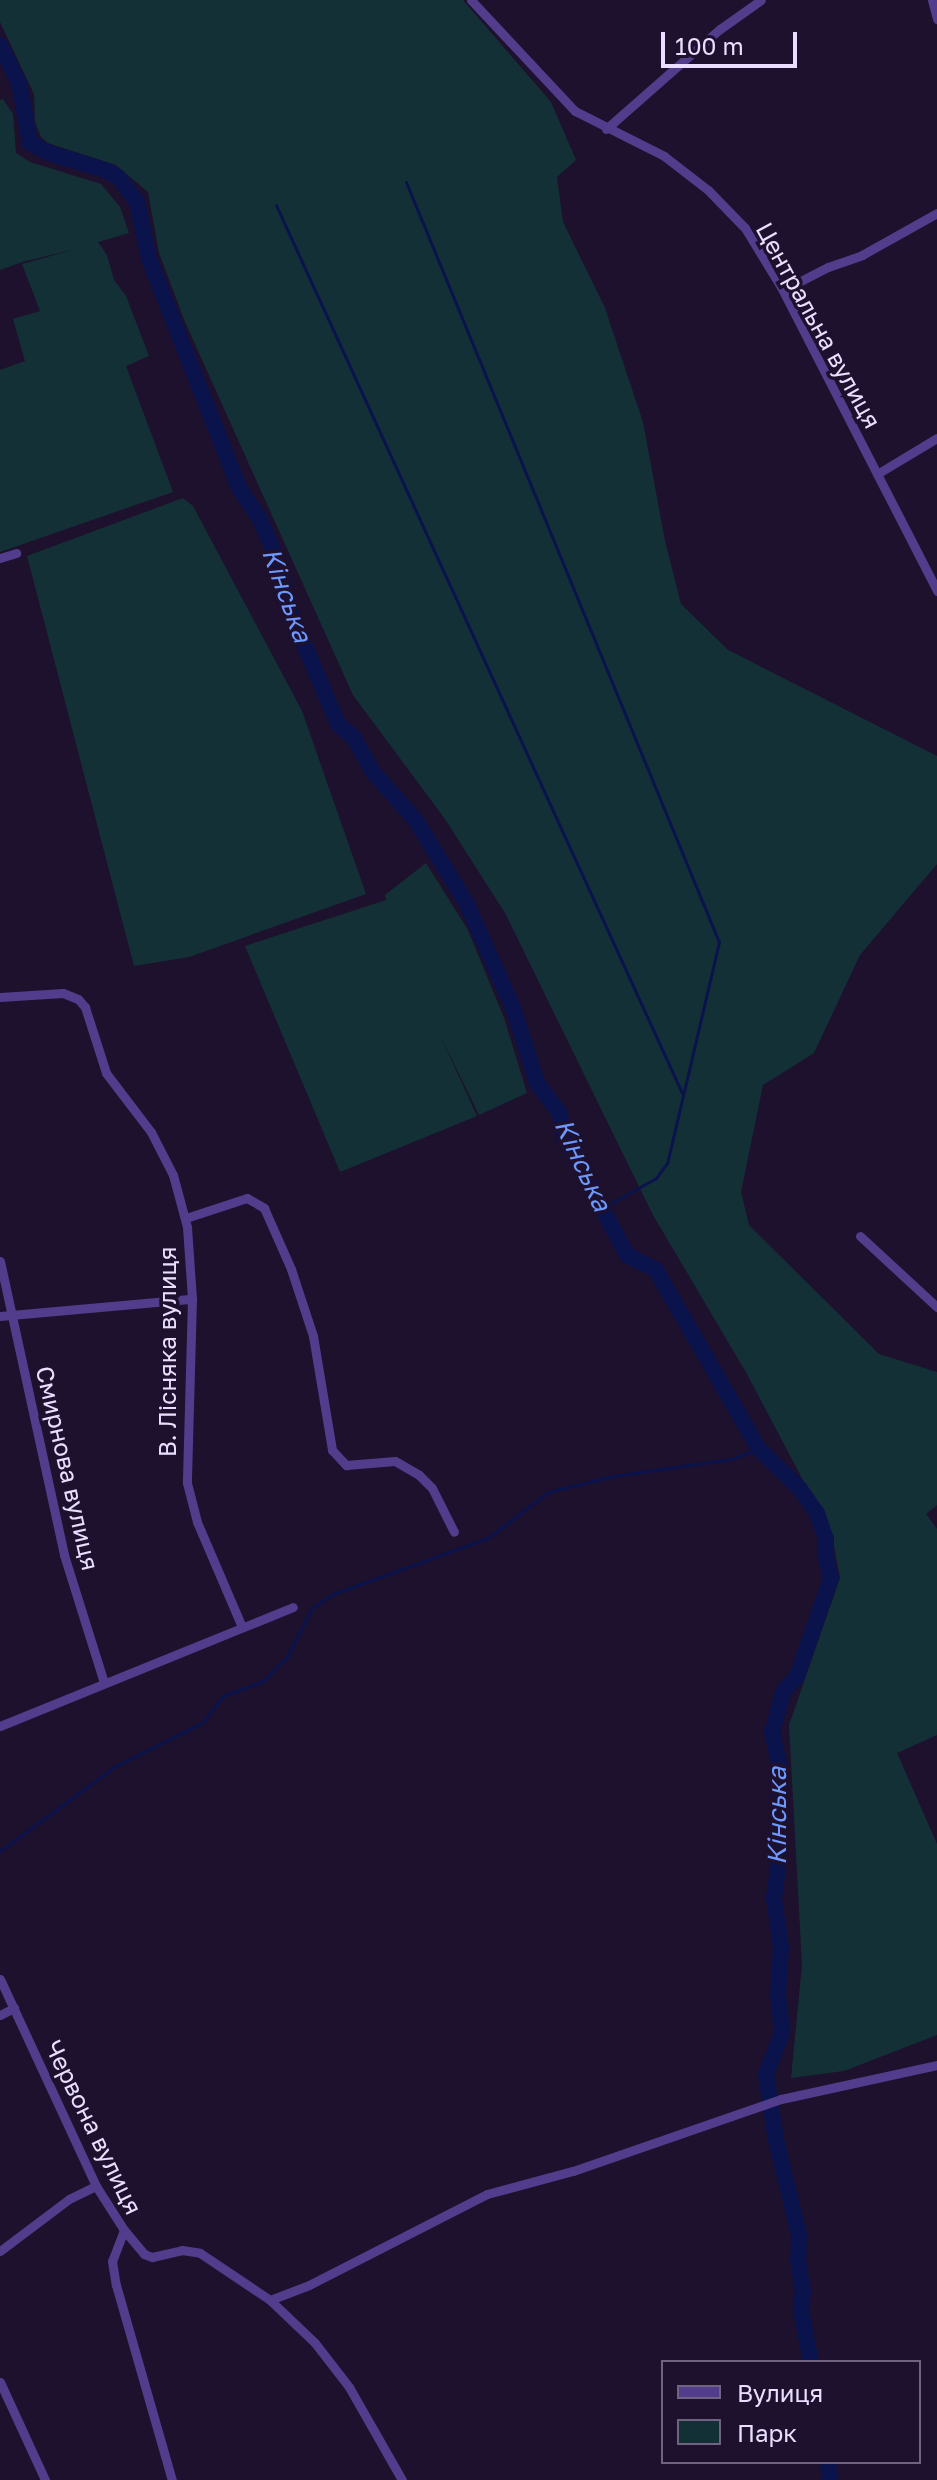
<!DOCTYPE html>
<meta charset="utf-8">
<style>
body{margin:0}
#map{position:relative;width:937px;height:2480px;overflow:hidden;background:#1d112d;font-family:"Golos Text",sans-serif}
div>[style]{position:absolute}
.green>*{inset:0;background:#143037}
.stream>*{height:3px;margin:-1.5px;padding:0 1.5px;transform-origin:1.5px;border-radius:1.5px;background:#0b134d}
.river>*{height:16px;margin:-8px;padding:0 8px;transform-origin:8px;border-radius:8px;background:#0b134d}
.minor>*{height:9px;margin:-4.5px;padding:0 4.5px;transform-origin:4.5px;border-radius:4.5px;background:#523c8c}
span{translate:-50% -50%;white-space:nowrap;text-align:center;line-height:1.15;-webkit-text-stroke:7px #1d112d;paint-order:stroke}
.street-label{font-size:24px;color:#e9deff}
.water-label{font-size:26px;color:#6c98ff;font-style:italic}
.legend{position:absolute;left:661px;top:2360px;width:260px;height:104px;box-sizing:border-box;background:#1d112d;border:2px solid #6f6381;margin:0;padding:10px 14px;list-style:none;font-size:24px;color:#e9deff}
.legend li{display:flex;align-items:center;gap:16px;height:40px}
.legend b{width:40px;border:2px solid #6f6381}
.scale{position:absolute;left:661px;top:32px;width:136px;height:36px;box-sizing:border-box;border:4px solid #e9deff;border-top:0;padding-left:10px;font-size:24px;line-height:28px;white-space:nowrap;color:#e9deff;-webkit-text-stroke:6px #1d112d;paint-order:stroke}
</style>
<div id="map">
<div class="green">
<i style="clip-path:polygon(0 0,463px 0,551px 102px,576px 160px,557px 177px,563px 222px,605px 308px,643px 422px,665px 541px,681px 604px,728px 650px,937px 756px,937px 864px,860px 955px,814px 1053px,763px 1085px,741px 1192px,749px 1225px,879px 1354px,937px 1372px,937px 1505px,926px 1514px,937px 1529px,937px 1735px,897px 1753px,937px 1844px,937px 2035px,844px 2071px,791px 2078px,802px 1965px,789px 1725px,840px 1578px,832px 1535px,747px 1374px,653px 1215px,505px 913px,445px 819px,353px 695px,185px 322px,159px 253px,148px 192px,116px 165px,48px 143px,41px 137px,35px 122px,34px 94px,0 22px)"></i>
<i style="clip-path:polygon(3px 99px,13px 114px,16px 153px,30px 162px,101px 184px,120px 207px,129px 233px,98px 242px,107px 255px,114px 280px,126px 296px,149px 356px,126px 366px,173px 492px,0 552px,0 370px,25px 361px,13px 319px,40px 311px,22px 264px,76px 249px,22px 262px,0 270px,0 100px)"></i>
<i style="clip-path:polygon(183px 498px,193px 506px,302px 711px,366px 894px,189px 957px,134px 966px,27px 556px)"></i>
<i style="clip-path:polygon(426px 863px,468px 930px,504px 1018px,527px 1093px,479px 1115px,439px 1033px,477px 1116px,340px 1172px,245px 946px,386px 900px,385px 895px)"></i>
</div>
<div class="stream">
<i style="left:406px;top:182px;width:822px;rotate:67.62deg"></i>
<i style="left:719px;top:942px;width:227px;rotate:103.2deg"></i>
<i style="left:667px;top:1163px;width:19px;rotate:126deg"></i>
<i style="left:656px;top:1178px;width:61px;rotate:150.5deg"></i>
<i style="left:276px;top:205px;width:976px;rotate:65.43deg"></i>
<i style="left:0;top:1851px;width:142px;rotate:-36.4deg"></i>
<i style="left:114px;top:1767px;width:98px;rotate:-26.6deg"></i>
<i style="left:202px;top:1723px;width:34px;rotate:-52deg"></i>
<i style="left:223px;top:1696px;width:43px;rotate:-20.6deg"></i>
<i style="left:263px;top:1681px;width:34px;rotate:-45deg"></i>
<i style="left:287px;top:1657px;width:55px;rotate:-63deg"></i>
<i style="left:312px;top:1608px;width:25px;rotate:-34deg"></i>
<i style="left:333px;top:1594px;width:165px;rotate:-19.9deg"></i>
<i style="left:488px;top:1538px;width:76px;rotate:-37.5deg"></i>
<i style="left:548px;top:1492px;width:67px;rotate:-13.8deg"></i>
<i style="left:613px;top:1476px;width:119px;rotate:-8.2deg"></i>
<i style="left:731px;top:1459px;width:30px;rotate:-20deg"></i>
</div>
<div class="river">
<i style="left:0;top:45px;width:42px;rotate:63.4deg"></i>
<i style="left:19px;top:83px;width:61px;rotate:79.6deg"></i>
<i style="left:30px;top:143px;width:21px;rotate:28deg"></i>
<i style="left:49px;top:153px;width:62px;rotate:17deg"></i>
<i style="left:108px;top:171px;width:13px;rotate:32deg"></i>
<i style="left:119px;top:178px;width:30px;rotate:53deg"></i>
<i style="left:137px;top:202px;width:58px;rotate:78.1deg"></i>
<i style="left:149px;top:259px;width:246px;rotate:68.5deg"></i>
<i style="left:239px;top:488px;width:40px;rotate:56deg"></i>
<i style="left:261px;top:521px;width:47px;rotate:67.3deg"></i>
<i style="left:279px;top:564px;width:54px;rotate:76deg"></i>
<i style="left:292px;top:616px;width:117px;rotate:66.9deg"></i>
<i style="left:338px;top:724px;width:21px;rotate:41deg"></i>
<i style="left:354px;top:738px;width:39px;rotate:61deg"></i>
<i style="left:373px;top:772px;width:65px;rotate:48.7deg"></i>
<i style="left:416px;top:821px;width:97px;rotate:58.4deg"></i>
<i style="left:467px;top:904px;width:116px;rotate:66.1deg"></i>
<i style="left:514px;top:1010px;width:77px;rotate:72.5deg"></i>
<i style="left:537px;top:1083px;width:38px;rotate:53deg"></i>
<i style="left:560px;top:1113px;width:23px;rotate:83deg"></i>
<i style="left:563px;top:1136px;width:135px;rotate:61.7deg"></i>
<i style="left:627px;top:1255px;width:33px;rotate:27deg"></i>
<i style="left:656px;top:1270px;width:207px;rotate:60.1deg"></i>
<i style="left:759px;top:1449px;width:57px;rotate:44.3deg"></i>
<i style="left:800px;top:1489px;width:29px;rotate:55deg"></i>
<i style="left:817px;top:1513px;width:28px;rotate:71deg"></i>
<i style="left:826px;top:1539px;width:16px;rotate:94deg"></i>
<i style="left:825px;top:1555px;width:24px;rotate:75deg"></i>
<i style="left:831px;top:1578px;width:104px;rotate:109.1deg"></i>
<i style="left:797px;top:1676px;width:21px;rotate:131deg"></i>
<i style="left:783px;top:1692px;width:42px;rotate:105deg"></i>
<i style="left:772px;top:1733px;width:40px;rotate:77deg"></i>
<i style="left:781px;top:1772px;width:32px;rotate:94deg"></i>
<i style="left:779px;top:1804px;width:34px;rotate:85deg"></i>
<i style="left:782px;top:1838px;width:61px;rotate:97.6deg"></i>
<i style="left:774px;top:1898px;width:49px;rotate:81.9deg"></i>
<i style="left:781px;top:1947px;width:47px;rotate:93.7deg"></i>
<i style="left:778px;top:1994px;width:39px;rotate:84deg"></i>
<i style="left:782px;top:2033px;width:44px;rotate:111.3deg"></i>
<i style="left:766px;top:2074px;width:67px;rotate:81.4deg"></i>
<i style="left:776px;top:2140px;width:98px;rotate:76.4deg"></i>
<i style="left:799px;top:2235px;width:25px;rotate:92deg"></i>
<i style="left:798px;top:2260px;width:30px;rotate:81deg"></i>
<i style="left:803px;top:2290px;width:21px;rotate:95deg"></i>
<i style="left:801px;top:2311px;width:52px;rotate:78.9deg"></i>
<i style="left:828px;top:2462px;width:18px;rotate:84deg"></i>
</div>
<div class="minor">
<i style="left:471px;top:0;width:152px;rotate:46.9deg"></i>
<i style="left:575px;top:111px;width:100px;rotate:26.8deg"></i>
<i style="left:664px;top:156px;width:56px;rotate:37.7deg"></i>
<i style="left:708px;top:190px;width:53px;rotate:45.8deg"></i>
<i style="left:745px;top:228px;width:69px;rotate:58.6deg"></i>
<i style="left:781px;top:287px;width:342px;rotate:62.8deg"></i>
<i style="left:932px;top:0;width:20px;rotate:75deg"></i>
<i style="left:606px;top:129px;width:152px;rotate:-41.3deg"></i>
<i style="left:720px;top:29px;width:50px;rotate:-35.3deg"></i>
<i style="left:783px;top:290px;width:51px;rotate:-27.1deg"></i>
<i style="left:828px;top:267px;width:36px;rotate:-19deg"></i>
<i style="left:862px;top:255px;width:86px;rotate:-29.2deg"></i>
<i style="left:877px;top:474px;width:70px;rotate:-31deg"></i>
<i style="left:0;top:558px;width:17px;rotate:-17deg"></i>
<i style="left:0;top:997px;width:63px;rotate:-3.6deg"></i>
<i style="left:63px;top:993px;width:16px;rotate:22deg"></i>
<i style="left:78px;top:999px;width:11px;rotate:49deg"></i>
<i style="left:85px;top:1007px;width:69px;rotate:72.3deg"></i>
<i style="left:106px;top:1073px;width:74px;rotate:52.7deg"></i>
<i style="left:151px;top:1132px;width:48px;rotate:62.9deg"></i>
<i style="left:173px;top:1175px;width:54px;rotate:74.9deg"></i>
<i style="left:187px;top:1227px;width:72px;rotate:86deg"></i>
<i style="left:192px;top:1299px;width:184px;rotate:91.6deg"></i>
<i style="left:187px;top:1483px;width:40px;rotate:75.6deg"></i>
<i style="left:197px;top:1522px;width:114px;rotate:66.8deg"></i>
<i style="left:186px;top:1218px;width:64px;rotate:-18.2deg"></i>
<i style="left:247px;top:1198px;width:20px;rotate:30deg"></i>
<i style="left:264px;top:1208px;width:67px;rotate:66.1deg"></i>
<i style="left:291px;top:1269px;width:71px;rotate:71.8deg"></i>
<i style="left:313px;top:1336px;width:116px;rotate:80.5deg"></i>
<i style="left:332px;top:1450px;width:21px;rotate:47deg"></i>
<i style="left:346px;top:1465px;width:49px;rotate:-4.7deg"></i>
<i style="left:395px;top:1461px;width:28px;rotate:30deg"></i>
<i style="left:419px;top:1475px;width:18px;rotate:45deg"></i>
<i style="left:432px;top:1488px;width:49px;rotate:63.4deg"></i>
<i style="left:860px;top:1236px;width:105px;rotate:42.7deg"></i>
<i style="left:0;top:1261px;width:301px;rotate:77.7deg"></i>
<i style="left:64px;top:1555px;width:134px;rotate:72.6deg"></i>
<i style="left:0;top:1316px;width:193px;rotate:-5.1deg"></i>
<i style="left:0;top:1726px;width:316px;rotate:-22.1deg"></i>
<i style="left:0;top:1979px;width:228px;rotate:65.1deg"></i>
<i style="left:96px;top:2186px;width:52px;rotate:57.5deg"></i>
<i style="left:124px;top:2230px;width:33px;rotate:111deg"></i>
<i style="left:112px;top:2261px;width:24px;rotate:81deg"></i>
<i style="left:116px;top:2285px;width:203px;rotate:74deg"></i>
<i style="left:0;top:2015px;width:16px;rotate:-27deg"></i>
<i style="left:124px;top:2230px;width:31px;rotate:50deg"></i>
<i style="left:144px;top:2254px;width:9px;rotate:21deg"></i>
<i style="left:152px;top:2257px;width:31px;rotate:-13deg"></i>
<i style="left:182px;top:2250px;width:18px;rotate:9deg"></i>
<i style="left:200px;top:2253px;width:84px;rotate:33.9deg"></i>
<i style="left:270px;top:2300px;width:62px;rotate:43.7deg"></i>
<i style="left:315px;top:2343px;width:56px;rotate:52.3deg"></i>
<i style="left:349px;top:2387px;width:107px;rotate:60.3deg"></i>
<i style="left:0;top:2251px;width:86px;rotate:-37deg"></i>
<i style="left:69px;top:2199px;width:30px;rotate:-26deg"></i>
<i style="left:270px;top:2300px;width:42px;rotate:-21deg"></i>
<i style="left:309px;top:2285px;width:200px;rotate:-27.1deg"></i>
<i style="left:487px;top:2194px;width:89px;rotate:-15deg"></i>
<i style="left:573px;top:2171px;width:220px;rotate:-19.1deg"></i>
<i style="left:781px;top:2099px;width:160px;rotate:-12.3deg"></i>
<i style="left:0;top:2382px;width:108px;rotate:65.3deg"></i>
</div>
<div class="street-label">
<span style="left:819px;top:325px;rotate:61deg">Центральна вулиця</span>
<span style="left:167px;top:1352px;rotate:-90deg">В. Лісняка вулиця</span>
<span style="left:68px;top:1468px;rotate:77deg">Смирнова вулиця</span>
<span style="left:94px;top:2127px;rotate:64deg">Червона вулиця</span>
</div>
<div class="water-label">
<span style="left:287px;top:595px;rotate:70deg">Кінська</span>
<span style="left:583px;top:1165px;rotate:65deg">Кінська</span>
<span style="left:777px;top:1816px;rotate:-90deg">Кінська</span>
</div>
<ul class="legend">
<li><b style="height:10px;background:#523c8c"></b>Вулиця</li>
<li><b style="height:22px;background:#143037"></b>Парк</li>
</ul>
<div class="scale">100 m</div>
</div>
